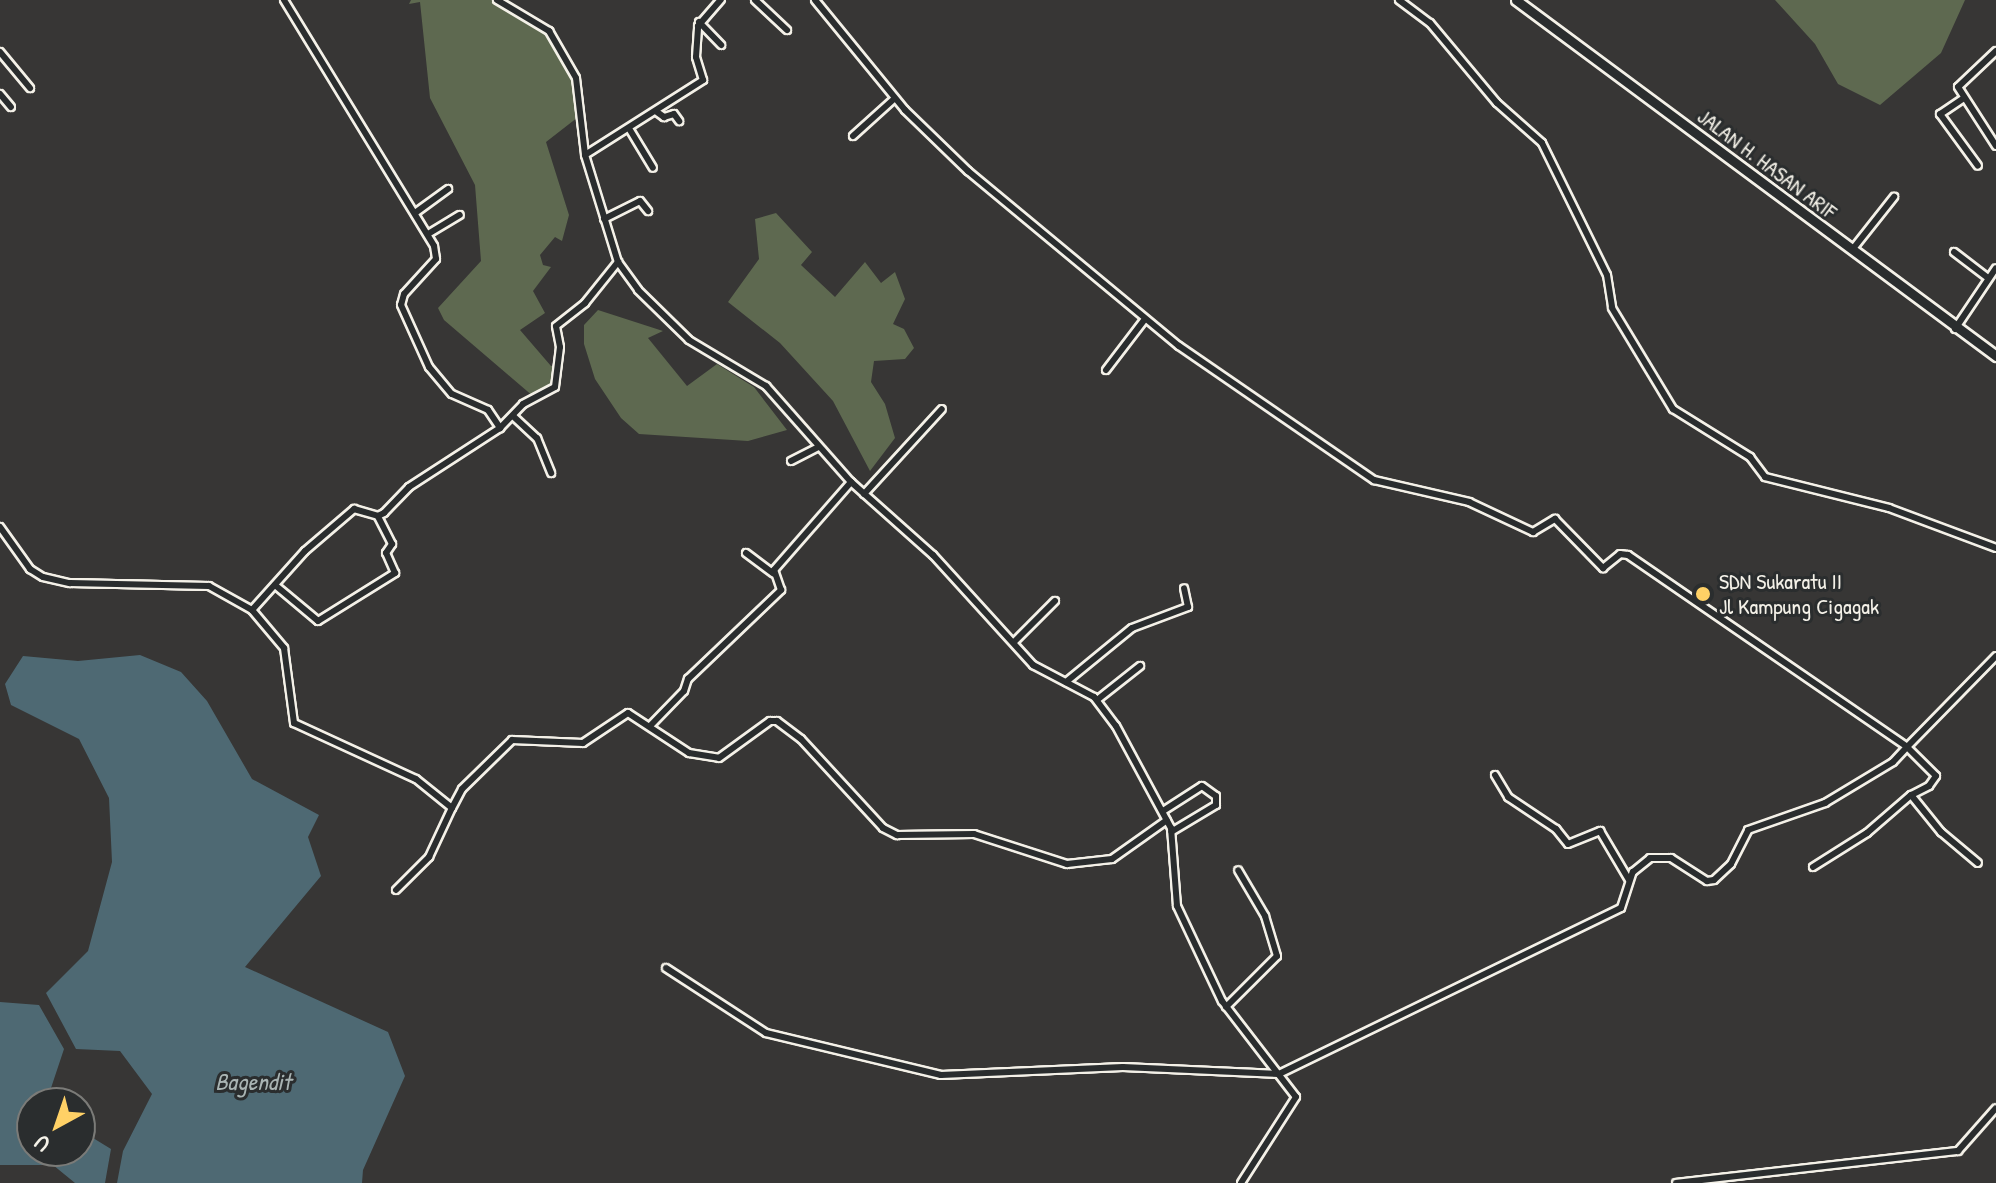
<!DOCTYPE html>
<style>
body{margin:0}
#map{position:relative;width:1996px;height:1183px;overflow:hidden;background:#373635;font-family:"Patrick Hand",sans-serif}
div>[style]{position:absolute}
.green>*{inset:0;background:#5e6950}
.water>*{inset:0;background:#4e6973}
.roads{filter:drop-shadow(2px 0 #f4f1e8) drop-shadow(-2px 0 #f4f1e8) drop-shadow(0 2px #f4f1e8) drop-shadow(0 -2px #f4f1e8)}
.minor>*{height:6px;margin:-3px;padding:0 3px;transform-origin:3px;border-radius:3px;background:#2a2d2e}
.secondary>*{height:9px;margin:-4.5px;padding:0 4.5px;transform-origin:4.5px;border-radius:4.5px;background:#2a2d2e}
.dots>*{width:22px;height:22px;translate:-50% -50%;box-sizing:border-box;border:4px solid #2a2d2e;border-radius:50%}
span{translate:-50% -50%;white-space:nowrap;text-align:center;line-height:1.15;-webkit-text-stroke:6px #2a2d2e;paint-order:stroke}
.street-label{font-size:22px;color:#f4f1e8}
.poi-label{font-size:22px;color:#f4f1e8}
.left{translate:0 -50%;text-align:left}
.water-label{font-size:24px;color:#a9b4b3;font-style:italic}
.north{position:absolute;left:16px;top:1087px;width:80px;height:80px;box-sizing:border-box;background:#2a2d2e;border:2px solid #7b7b78;border-radius:50%;rotate:220deg;font-size:22px;font-weight:700;line-height:32px;text-align:center;color:#f4f1e8}
.north::after{content:'';display:block;margin:auto;width:28px;height:36px;background:#ffd166;clip-path:polygon(50% 0,100% 100%,50% 72%,0 100%)}
</style>
<div id="map">
<div class="green">
<i style="clip-path:polygon(411px 0,495px 0,545px 27px,576px 78px,582px 114px,546px 142px,569px 215px,562px 241px,555px 237px,540px 255px,543px 265px,551px 267px,533px 291px,545px 313px,520px 330px,551px 366px,558px 366px,557px 384px,534px 397px,444px 320px,438px 308px,481px 261px,475px 185px,430px 98px,420px 2px,409px 4px)"></i>
<i style="clip-path:polygon(1775px 0,1965px 0,1941px 53px,1880px 105px,1838px 84px,1815px 44px)"></i>
<i style="clip-path:polygon(776px 213px,812px 252px,801px 265px,835px 297px,865px 262px,881px 283px,895px 272px,905px 299px,893px 324px,904px 329px,914px 348px,905px 359px,874px 361px,871px 382px,885px 404px,895px 438px,870px 471px,833px 401px,780px 343px,728px 302px,759px 259px,755px 219px)"></i>
<i style="clip-path:polygon(598px 310px,663px 331px,648px 338px,687px 386px,717px 364px,754px 387px,787px 430px,748px 441px,639px 434px,621px 418px,595px 379px,584px 344px,584px 325px)"></i>
</div>
<div class="water">
<i style="clip-path:polygon(140px 655px,181px 672px,207px 701px,252px 779px,319px 815px,308px 837px,321px 876px,245px 967px,388px 1032px,405px 1076px,363px 1170px,362px 1183px,117px 1183px,123px 1151px,152px 1094px,120px 1051px,76px 1049px,46px 993px,88px 951px,112px 862px,109px 798px,79px 739px,11px 705px,5px 684px,23px 656px,78px 661px)"></i>
<i style="clip-path:polygon(0 1002px,39px 1005px,64px 1049px,46px 1103px,32px 1103px,32px 1151px,80px 1151px,80px 1130px,111px 1149px,105px 1183px,75px 1183px,53px 1165px,0 1165px)"></i>
</div>
<div class="roads">
<div class="minor">
<i style="left:284px;top:0;width:288px;rotate:58.6deg"></i>
<i style="left:434px;top:246px;width:13px;rotate:81deg"></i>
<i style="left:436px;top:259px;width:47px;rotate:132.4deg"></i>
<i style="left:404px;top:294px;width:11px;rotate:105deg"></i>
<i style="left:401px;top:305px;width:68px;rotate:65.7deg"></i>
<i style="left:429px;top:367px;width:35px;rotate:50deg"></i>
<i style="left:452px;top:394px;width:39px;rotate:24deg"></i>
<i style="left:488px;top:410px;width:22px;rotate:56deg"></i>
<i style="left:497px;top:0;width:61px;rotate:30.8deg"></i>
<i style="left:549px;top:31px;width:54px;rotate:60.1deg"></i>
<i style="left:576px;top:78px;width:78px;rotate:83.3deg"></i>
<i style="left:585px;top:155px;width:112px;rotate:72.9deg"></i>
<i style="left:618px;top:262px;width:34px;rotate:54deg"></i>
<i style="left:638px;top:290px;width:71px;rotate:44.4deg"></i>
<i style="left:689px;top:340px;width:90px;rotate:30.9deg"></i>
<i style="left:766px;top:386px;width:128px;rotate:48.5deg"></i>
<i style="left:851px;top:482px;width:110px;rotate:41.7deg"></i>
<i style="left:933px;top:555px;width:149px;rotate:47.7deg"></i>
<i style="left:1033px;top:665px;width:69px;rotate:27.7deg"></i>
<i style="left:1094px;top:697px;width:36px;rotate:53deg"></i>
<i style="left:1116px;top:726px;width:116px;rotate:61.7deg"></i>
<i style="left:1171px;top:828px;width:78px;rotate:85.6deg"></i>
<i style="left:1177px;top:906px;width:105px;rotate:64.7deg"></i>
<i style="left:1222px;top:1001px;width:121px;rotate:52.4deg"></i>
<i style="left:1296px;top:1097px;width:102px;rotate:122.6deg"></i>
<i style="left:755px;top:0;width:44px;rotate:43.2deg"></i>
<i style="left:815px;top:0;width:142px;rotate:50.7deg"></i>
<i style="left:905px;top:110px;width:88px;rotate:44.1deg"></i>
<i style="left:968px;top:171px;width:274px;rotate:39.7deg"></i>
<i style="left:1179px;top:346px;width:237px;rotate:34.5deg"></i>
<i style="left:1374px;top:480px;width:98px;rotate:13deg"></i>
<i style="left:1469px;top:502px;width:71px;rotate:25.1deg"></i>
<i style="left:1533px;top:532px;width:26px;rotate:-31deg"></i>
<i style="left:1555px;top:519px;width:69px;rotate:45.6deg"></i>
<i style="left:1603px;top:568px;width:22px;rotate:-39deg"></i>
<i style="left:1620px;top:554px;width:8px;rotate:7deg"></i>
<i style="left:1628px;top:555px;width:339px;rotate:34.5deg"></i>
<i style="left:1907px;top:747px;width:127px;rotate:-45.6deg"></i>
<i style="left:1399px;top:0;width:39px;rotate:37deg"></i>
<i style="left:1430px;top:23px;width:104px;rotate:50.1deg"></i>
<i style="left:1497px;top:103px;width:60px;rotate:41.6deg"></i>
<i style="left:1542px;top:143px;width:147px;rotate:63.8deg"></i>
<i style="left:1607px;top:275px;width:33px;rotate:81deg"></i>
<i style="left:1612px;top:308px;width:118px;rotate:58.9deg"></i>
<i style="left:1673px;top:409px;width:91px;rotate:31.9deg"></i>
<i style="left:1750px;top:457px;width:25px;rotate:53deg"></i>
<i style="left:1765px;top:477px;width:128px;rotate:14deg"></i>
<i style="left:1889px;top:508px;width:114px;rotate:20.5deg"></i>
<i style="left:699px;top:22px;width:32px;rotate:46deg"></i>
<i style="left:1996px;top:51px;width:52px;rotate:136.5deg"></i>
<i style="left:1958px;top:87px;width:70px;rotate:57.2deg"></i>
<i style="left:0;top:52px;width:47px;rotate:50.2deg"></i>
<i style="left:0;top:94px;width:17px;rotate:50deg"></i>
<i style="left:1964px;top:98px;width:29px;rotate:146deg"></i>
<i style="left:1940px;top:114px;width:64px;rotate:53.8deg"></i>
<i style="left:657px;top:112px;width:9px;rotate:36deg"></i>
<i style="left:664px;top:117px;width:10px;rotate:-17deg"></i>
<i style="left:674px;top:114px;width:9px;rotate:54deg"></i>
<i style="left:630px;top:130px;width:44px;rotate:58.8deg"></i>
<i style="left:853px;top:136px;width:55px;rotate:-42.1deg"></i>
<i style="left:585px;top:155px;width:140px;rotate:-32.4deg"></i>
<i style="left:703px;top:80px;width:24px;rotate:-107deg"></i>
<i style="left:696px;top:57px;width:31px;rotate:-86deg"></i>
<i style="left:698px;top:26px;width:35px;rotate:-49deg"></i>
<i style="left:415px;top:213px;width:41px;rotate:-36deg"></i>
<i style="left:604px;top:219px;width:40px;rotate:-26.6deg"></i>
<i style="left:640px;top:201px;width:13px;rotate:51deg"></i>
<i style="left:428px;top:234px;width:37px;rotate:-31deg"></i>
<i style="left:1852px;top:250px;width:68px;rotate:-51.6deg"></i>
<i style="left:1954px;top:252px;width:43px;rotate:37.4deg"></i>
<i style="left:1955px;top:329px;width:73px;rotate:-56.1deg"></i>
<i style="left:1106px;top:370px;width:64px;rotate:-52.6deg"></i>
<i style="left:513px;top:416px;width:33px;rotate:43deg"></i>
<i style="left:537px;top:438px;width:38px;rotate:68deg"></i>
<i style="left:791px;top:461px;width:31px;rotate:-27deg"></i>
<i style="left:864px;top:494px;width:115px;rotate:-47.5deg"></i>
<i style="left:0;top:527px;width:52px;rotate:54.5deg"></i>
<i style="left:30px;top:569px;width:15px;rotate:32deg"></i>
<i style="left:43px;top:577px;width:28px;rotate:13deg"></i>
<i style="left:70px;top:583px;width:139px;rotate:1.2deg"></i>
<i style="left:209px;top:586px;width:49px;rotate:29.2deg"></i>
<i style="left:252px;top:610px;width:50px;rotate:49.9deg"></i>
<i style="left:284px;top:648px;width:76px;rotate:82.4deg"></i>
<i style="left:294px;top:723px;width:134px;rotate:24.7deg"></i>
<i style="left:416px;top:779px;width:46px;rotate:38.9deg"></i>
<i style="left:452px;top:808px;width:21px;rotate:-62deg"></i>
<i style="left:462px;top:789px;width:70px;rotate:-44.4deg"></i>
<i style="left:512px;top:740px;width:71px;rotate:2.4deg"></i>
<i style="left:583px;top:743px;width:54px;rotate:-33.7deg"></i>
<i style="left:628px;top:713px;width:73px;rotate:33.3deg"></i>
<i style="left:689px;top:753px;width:30px;rotate:9deg"></i>
<i style="left:719px;top:758px;width:63px;rotate:-36deg"></i>
<i style="left:770px;top:721px;width:7px"></i>
<i style="left:777px;top:721px;width:30px;rotate:37deg"></i>
<i style="left:801px;top:739px;width:121px;rotate:47.3deg"></i>
<i style="left:883px;top:828px;width:16px;rotate:27deg"></i>
<i style="left:897px;top:835px;width:77px;rotate:-0.7deg"></i>
<i style="left:974px;top:834px;width:98px;rotate:17.9deg"></i>
<i style="left:1067px;top:864px;width:45px;rotate:-6.3deg"></i>
<i style="left:1112px;top:859px;width:67px;rotate:-35.3deg"></i>
<i style="left:746px;top:553px;width:34px;rotate:37deg"></i>
<i style="left:275px;top:585px;width:56px;rotate:39.9deg"></i>
<i style="left:318px;top:621px;width:91px;rotate:-31.9deg"></i>
<i style="left:395px;top:573px;width:22px;rotate:-114deg"></i>
<i style="left:386px;top:553px;width:11px;rotate:-56deg"></i>
<i style="left:392px;top:544px;width:31px;rotate:-117deg"></i>
<i style="left:252px;top:610px;width:79px;rotate:-48.1deg"></i>
<i style="left:305px;top:551px;width:65px;rotate:-40.6deg"></i>
<i style="left:354px;top:509px;width:25px;rotate:16deg"></i>
<i style="left:378px;top:516px;width:7px;rotate:-27deg"></i>
<i style="left:384px;top:513px;width:36px;rotate:-46deg"></i>
<i style="left:409px;top:487px;width:108px;rotate:-33deg"></i>
<i style="left:500px;top:428px;width:33px;rotate:-46deg"></i>
<i style="left:523px;top:404px;width:36px;rotate:-28deg"></i>
<i style="left:555px;top:387px;width:40px;rotate:-82.9deg"></i>
<i style="left:560px;top:347px;width:21px;rotate:-101deg"></i>
<i style="left:556px;top:326px;width:37px;rotate:-38deg"></i>
<i style="left:585px;top:303px;width:53px;rotate:-51.2deg"></i>
<i style="left:1014px;top:642px;width:58px;rotate:-45deg"></i>
<i style="left:1066px;top:682px;width:85px;rotate:-39.3deg"></i>
<i style="left:1132px;top:628px;width:60px;rotate:-20.6deg"></i>
<i style="left:1188px;top:607px;width:19px;rotate:-102deg"></i>
<i style="left:1097px;top:700px;width:55px;rotate:-38.3deg"></i>
<i style="left:651px;top:725px;width:47px;rotate:-45.9deg"></i>
<i style="left:684px;top:691px;width:13px;rotate:-72deg"></i>
<i style="left:688px;top:679px;width:129px;rotate:-43.7deg"></i>
<i style="left:781px;top:590px;width:21px;rotate:-109deg"></i>
<i style="left:774px;top:570px;width:117px;rotate:-48.8deg"></i>
<i style="left:1495px;top:775px;width:26px;rotate:59deg"></i>
<i style="left:1508px;top:797px;width:58px;rotate:33.7deg"></i>
<i style="left:1556px;top:829px;width:19px;rotate:51deg"></i>
<i style="left:1568px;top:844px;width:35px;rotate:-22deg"></i>
<i style="left:1600px;top:831px;width:57px;rotate:59.4deg"></i>
<i style="left:1163px;top:811px;width:46px;rotate:-32.7deg"></i>
<i style="left:1202px;top:786px;width:17px;rotate:36deg"></i>
<i style="left:1216px;top:796px;width:9px;rotate:90deg"></i>
<i style="left:1216px;top:805px;width:52px;rotate:149deg"></i>
<i style="left:1813px;top:867px;width:64px;rotate:-32.2deg"></i>
<i style="left:1867px;top:833px;width:58px;rotate:-40.8deg"></i>
<i style="left:396px;top:890px;width:47px;rotate:-45deg"></i>
<i style="left:429px;top:857px;width:54px;rotate:-64.9deg"></i>
<i style="left:666px;top:968px;width:119px;rotate:33deg"></i>
<i style="left:766px;top:1033px;width:180px;rotate:13.5deg"></i>
<i style="left:941px;top:1075px;width:182px;rotate:-2.5deg"></i>
<i style="left:1123px;top:1067px;width:156px;rotate:2.6deg"></i>
<i style="left:1279px;top:1074px;width:380px;rotate:-25.9deg"></i>
<i style="left:1621px;top:908px;width:38px;rotate:-72deg"></i>
<i style="left:1633px;top:872px;width:22px;rotate:-39deg"></i>
<i style="left:1650px;top:858px;width:21px"></i>
<i style="left:1671px;top:858px;width:43px;rotate:32.6deg"></i>
<i style="left:1707px;top:881px;width:7px;rotate:-8deg"></i>
<i style="left:1714px;top:880px;width:23px;rotate:-43deg"></i>
<i style="left:1731px;top:864px;width:38px;rotate:-63deg"></i>
<i style="left:1748px;top:830px;width:82px;rotate:-19.3deg"></i>
<i style="left:1825px;top:803px;width:79px;rotate:-31.1deg"></i>
<i style="left:1893px;top:762px;width:21px;rotate:-47deg"></i>
<i style="left:1907px;top:747px;width:41px;rotate:45deg"></i>
<i style="left:1936px;top:776px;width:12px;rotate:125deg"></i>
<i style="left:1929px;top:786px;width:20px;rotate:153deg"></i>
<i style="left:1911px;top:795px;width:48px;rotate:51deg"></i>
<i style="left:1941px;top:832px;width:48px;rotate:40deg"></i>
<i style="left:1226px;top:1007px;width:72px;rotate:-45deg"></i>
<i style="left:1277px;top:956px;width:42px;rotate:-106.7deg"></i>
<i style="left:1265px;top:916px;width:53px;rotate:-120.4deg"></i>
<i style="left:1676px;top:1183px;width:284px;rotate:-6.5deg"></i>
<i style="left:1958px;top:1151px;width:57px;rotate:-48.5deg"></i>
</div>
<div class="secondary">
<i style="left:1516px;top:0;width:598px;rotate:36.56deg"></i>
</div>
</div>
<div class="dots">
<i style="left:1703px;top:594px;background:#ffd166"></i>
</div>
<div class="street-label">
<span style="left:1767px;top:164px;rotate:37deg">JALAN H. HASAN ARIF</span>
</div>
<div class="poi-label">
<span class="left" style="left:1719px;top:594px">SDN Sukaratu II<br>Jl Kampung Cigagak</span>
</div>
<div class="water-label">
<span style="left:253px;top:1082px">Bagendit</span>
</div>
<div class="north">U</div>
</div>
